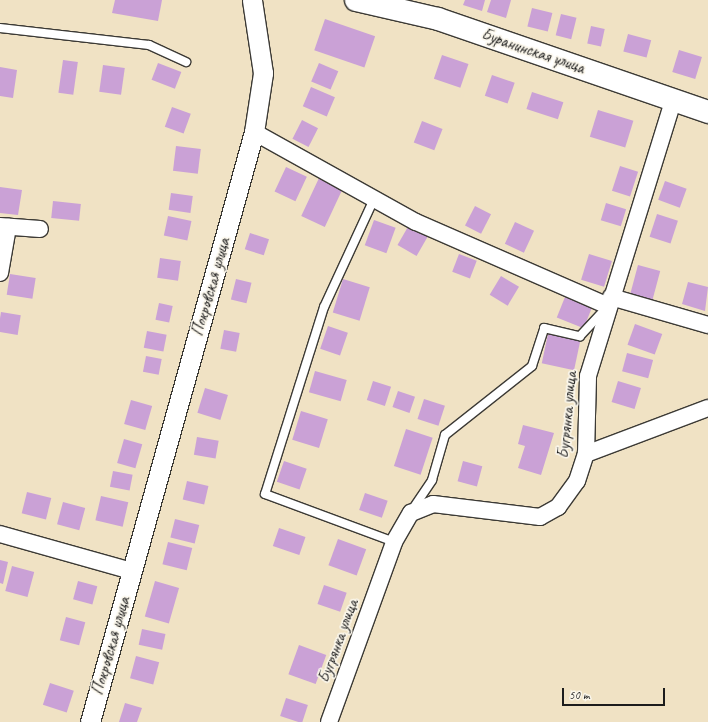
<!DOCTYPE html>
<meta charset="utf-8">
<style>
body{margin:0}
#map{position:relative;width:708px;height:722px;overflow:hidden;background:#f0e2c4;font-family:Caveat,sans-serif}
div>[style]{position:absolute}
.building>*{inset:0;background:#caa1d6;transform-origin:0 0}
.roads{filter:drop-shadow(1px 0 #3c3a35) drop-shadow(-1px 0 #3c3a35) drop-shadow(0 1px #3c3a35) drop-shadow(0 -1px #3c3a35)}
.service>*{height:8px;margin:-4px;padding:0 4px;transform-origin:4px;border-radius:4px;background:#fff}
.minor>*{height:16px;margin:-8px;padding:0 8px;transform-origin:8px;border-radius:8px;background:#fff}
.tertiary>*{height:19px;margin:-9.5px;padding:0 9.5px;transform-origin:9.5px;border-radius:9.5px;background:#fff}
.secondary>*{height:22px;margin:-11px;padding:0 11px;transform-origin:11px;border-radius:11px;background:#fff}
span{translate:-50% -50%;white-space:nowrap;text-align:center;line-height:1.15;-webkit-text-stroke:3.5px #fbf7ec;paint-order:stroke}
.street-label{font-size:17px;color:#1c1c1c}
.scale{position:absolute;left:562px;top:688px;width:103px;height:18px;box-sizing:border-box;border:2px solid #1c1c1c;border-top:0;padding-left:5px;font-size:12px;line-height:14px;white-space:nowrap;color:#1c1c1c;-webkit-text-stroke:3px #fbf7ec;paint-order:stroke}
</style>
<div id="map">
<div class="building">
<i style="clip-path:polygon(115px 0,162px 0,158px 21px,112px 13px)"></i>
<i style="clip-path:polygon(465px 0,485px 0,482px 11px,463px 5px)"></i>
<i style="clip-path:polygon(491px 0,511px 0,506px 18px,487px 12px)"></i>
<i style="left:532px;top:8px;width:21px;height:19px;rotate:14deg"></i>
<i style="left:561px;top:14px;width:16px;height:22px;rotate:14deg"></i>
<i style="left:325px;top:19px;width:53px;height:33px;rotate:19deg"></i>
<i style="left:591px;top:26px;width:14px;height:18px;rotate:12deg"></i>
<i style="left:628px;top:34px;width:24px;height:18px;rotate:15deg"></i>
<i style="left:679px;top:50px;width:24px;height:23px;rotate:17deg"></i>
<i style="left:442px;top:55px;width:28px;height:25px;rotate:19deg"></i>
<i style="left:63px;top:60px;width:15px;height:33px;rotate:8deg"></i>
<i style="left:158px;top:63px;width:25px;height:18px;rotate:21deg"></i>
<i style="left:319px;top:63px;width:21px;height:20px;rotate:23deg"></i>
<i style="left:103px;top:65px;width:22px;height:27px;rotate:8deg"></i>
<i style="clip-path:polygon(0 67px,17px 70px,13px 98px,0 96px)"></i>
<i style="left:492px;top:75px;width:24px;height:22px;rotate:19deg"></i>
<i style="left:311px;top:87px;width:26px;height:21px;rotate:23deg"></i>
<i style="left:532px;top:92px;width:33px;height:18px;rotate:18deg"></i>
<i style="left:172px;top:107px;width:20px;height:21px;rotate:20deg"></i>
<i style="left:598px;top:110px;width:37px;height:28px;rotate:17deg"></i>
<i style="left:302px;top:120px;width:18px;height:21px;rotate:27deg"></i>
<i style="left:422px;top:121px;width:22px;height:23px;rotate:21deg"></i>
<i style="left:176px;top:146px;width:25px;height:25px;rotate:7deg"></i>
<i style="left:620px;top:166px;width:19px;height:26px;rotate:18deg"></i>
<i style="left:286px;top:167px;width:23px;height:27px;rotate:25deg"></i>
<i style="left:319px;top:178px;width:26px;height:42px;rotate:25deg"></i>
<i style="left:665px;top:181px;width:23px;height:20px;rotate:20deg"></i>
<i style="clip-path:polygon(0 187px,22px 190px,18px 215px,0 213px)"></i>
<i style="left:171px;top:193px;width:22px;height:17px;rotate:8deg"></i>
<i style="left:53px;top:201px;width:28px;height:17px;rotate:6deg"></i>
<i style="left:606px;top:203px;width:21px;height:18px;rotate:17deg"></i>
<i style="left:475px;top:206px;width:18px;height:22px;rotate:27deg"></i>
<i style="left:657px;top:214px;width:22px;height:24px;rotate:18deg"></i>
<i style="left:168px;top:216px;width:24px;height:20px;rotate:12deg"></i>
<i style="left:374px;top:220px;width:23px;height:27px;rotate:20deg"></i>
<i style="left:515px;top:222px;width:21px;height:24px;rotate:25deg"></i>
<i style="left:409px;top:225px;width:22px;height:23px;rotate:30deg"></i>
<i style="left:250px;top:233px;width:20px;height:17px;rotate:18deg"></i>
<i style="left:459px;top:254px;width:19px;height:19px;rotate:21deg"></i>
<i style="left:589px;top:254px;width:24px;height:27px;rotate:17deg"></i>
<i style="left:160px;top:258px;width:21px;height:20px;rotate:8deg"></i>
<i style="left:638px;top:265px;width:23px;height:31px;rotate:15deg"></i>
<i style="left:10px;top:274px;width:26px;height:21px;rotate:9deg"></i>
<i style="left:501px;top:276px;width:21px;height:22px;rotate:31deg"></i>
<i style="left:236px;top:279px;width:16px;height:21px;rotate:14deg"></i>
<i style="left:343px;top:279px;width:28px;height:35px;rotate:17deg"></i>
<i style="clip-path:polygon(688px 282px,708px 287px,705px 311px,682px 304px)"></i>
<i style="left:565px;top:297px;width:29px;height:22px;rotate:22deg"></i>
<i style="left:159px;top:303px;width:14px;height:17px;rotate:12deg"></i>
<i style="left:1px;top:312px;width:20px;height:20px;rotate:9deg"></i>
<i style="left:635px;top:324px;width:29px;height:22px;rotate:20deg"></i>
<i style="left:328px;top:326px;width:21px;height:24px;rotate:19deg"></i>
<i style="left:224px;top:330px;width:16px;height:19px;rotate:11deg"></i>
<i style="left:147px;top:331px;width:20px;height:17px;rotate:11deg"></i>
<i style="left:548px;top:334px;width:33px;height:30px;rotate:12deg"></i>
<i style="left:627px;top:353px;width:27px;height:19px;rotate:15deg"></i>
<i style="left:146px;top:356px;width:16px;height:16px;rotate:11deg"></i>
<i style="left:315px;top:371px;width:33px;height:22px;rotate:16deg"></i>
<i style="left:373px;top:381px;width:19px;height:20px;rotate:18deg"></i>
<i style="left:618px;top:381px;width:24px;height:22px;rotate:17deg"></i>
<i style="left:205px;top:388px;width:24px;height:26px;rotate:17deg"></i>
<i style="left:398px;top:391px;width:18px;height:17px;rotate:19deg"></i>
<i style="left:424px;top:399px;width:22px;height:21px;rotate:18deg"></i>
<i style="left:131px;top:400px;width:22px;height:25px;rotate:16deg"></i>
<i style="left:301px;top:411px;width:28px;height:30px;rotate:17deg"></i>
<i style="clip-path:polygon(523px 425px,554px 433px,541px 475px,518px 468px,525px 446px,518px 444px)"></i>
<i style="left:406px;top:429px;width:28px;height:39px;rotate:18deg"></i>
<i style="left:197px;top:437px;width:22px;height:18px;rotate:10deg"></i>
<i style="left:124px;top:439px;width:19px;height:25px;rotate:16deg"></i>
<i style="left:284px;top:461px;width:24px;height:22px;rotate:19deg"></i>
<i style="left:463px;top:461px;width:20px;height:21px;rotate:15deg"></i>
<i style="left:113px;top:471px;width:20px;height:16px;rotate:11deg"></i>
<i style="left:187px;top:481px;width:22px;height:19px;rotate:13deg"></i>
<i style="left:27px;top:492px;width:25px;height:22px;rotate:14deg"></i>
<i style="left:365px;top:493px;width:24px;height:18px;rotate:19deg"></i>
<i style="left:101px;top:496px;width:28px;height:25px;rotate:13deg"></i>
<i style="left:63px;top:502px;width:23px;height:23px;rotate:15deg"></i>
<i style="left:175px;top:519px;width:25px;height:19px;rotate:14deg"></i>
<i style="left:279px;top:528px;width:28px;height:19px;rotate:19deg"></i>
<i style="left:338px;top:539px;width:30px;height:28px;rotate:20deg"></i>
<i style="left:168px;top:542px;width:25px;height:23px;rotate:14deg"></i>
<i style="clip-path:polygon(0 560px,8px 562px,3px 584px,0 583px)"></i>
<i style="left:12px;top:566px;width:23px;height:26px;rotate:15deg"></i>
<i style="left:78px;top:581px;width:20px;height:19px;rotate:15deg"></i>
<i style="left:155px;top:581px;width:25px;height:37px;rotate:16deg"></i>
<i style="left:324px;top:585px;width:24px;height:20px;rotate:19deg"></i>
<i style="left:66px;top:617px;width:20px;height:24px;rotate:15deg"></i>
<i style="left:142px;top:629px;width:24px;height:16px;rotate:12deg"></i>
<i style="left:299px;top:645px;width:29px;height:31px;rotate:20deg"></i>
<i style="left:136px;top:656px;width:24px;height:23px;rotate:15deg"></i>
<i style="left:50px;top:683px;width:25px;height:23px;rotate:18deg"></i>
<i style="left:286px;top:698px;width:23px;height:19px;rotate:18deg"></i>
<i style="clip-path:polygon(125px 703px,142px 708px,137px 722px,119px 722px)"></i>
</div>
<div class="roads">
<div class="service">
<i style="left:0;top:28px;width:150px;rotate:6.5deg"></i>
<i style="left:149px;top:45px;width:41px;rotate:24.7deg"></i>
<i style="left:374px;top:199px;width:119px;rotate:114.8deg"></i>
<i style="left:324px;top:307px;width:196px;rotate:107.5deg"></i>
<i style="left:265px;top:494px;width:138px;rotate:20.4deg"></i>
<i style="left:412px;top:510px;width:36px;rotate:-56deg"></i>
<i style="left:432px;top:480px;width:47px;rotate:-73.9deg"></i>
<i style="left:445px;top:435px;width:111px;rotate:-38.4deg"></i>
<i style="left:532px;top:366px;width:40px;rotate:-72deg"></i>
<i style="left:544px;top:328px;width:37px;rotate:13deg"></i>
<i style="left:580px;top:336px;width:37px;rotate:-47deg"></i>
</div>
<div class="minor">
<i style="left:254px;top:132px;width:185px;rotate:29.1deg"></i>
<i style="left:416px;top:222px;width:210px;rotate:23.6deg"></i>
<i style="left:0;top:226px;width:40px;rotate:4.3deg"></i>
<i style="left:0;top:273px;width:47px;rotate:-80.1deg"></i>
<i style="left:611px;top:297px;width:101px;rotate:16.1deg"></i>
<i style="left:586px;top:454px;width:130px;rotate:-20.7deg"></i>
<i style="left:0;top:534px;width:137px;rotate:15.7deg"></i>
<i style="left:329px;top:722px;width:191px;rotate:-70.1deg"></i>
<i style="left:394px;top:542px;width:34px;rotate:-60deg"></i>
<i style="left:411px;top:513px;width:24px;rotate:-22deg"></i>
<i style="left:433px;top:504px;width:108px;rotate:6.9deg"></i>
<i style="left:540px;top:517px;width:21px;rotate:-29deg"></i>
<i style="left:558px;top:507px;width:32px;rotate:-54deg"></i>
<i style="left:577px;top:481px;width:28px;rotate:-72deg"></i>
<i style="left:586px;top:454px;width:78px;rotate:-88.5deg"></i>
<i style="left:588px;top:376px;width:290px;rotate:-72.8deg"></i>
</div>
<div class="tertiary">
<i style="left:90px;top:722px;width:612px;rotate:-74.47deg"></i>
<i style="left:254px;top:132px;width:60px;rotate:-81.3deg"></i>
<i style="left:263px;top:73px;width:74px;rotate:-98.6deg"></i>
</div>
<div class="secondary">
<i style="left:356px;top:0;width:84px;rotate:13deg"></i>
<i style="left:438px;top:19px;width:286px;rotate:19deg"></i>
</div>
</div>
<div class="street-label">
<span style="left:533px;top:51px;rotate:19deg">Буранинская улица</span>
<span style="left:211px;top:287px;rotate:-74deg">Покровская улица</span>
<span style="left:567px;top:415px;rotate:-85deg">Бугрянка улица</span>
<span style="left:338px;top:641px;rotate:-70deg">Бугрянка улица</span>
<span style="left:111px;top:646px;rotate:-74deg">Покровская улица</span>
</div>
<div class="scale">50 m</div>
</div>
